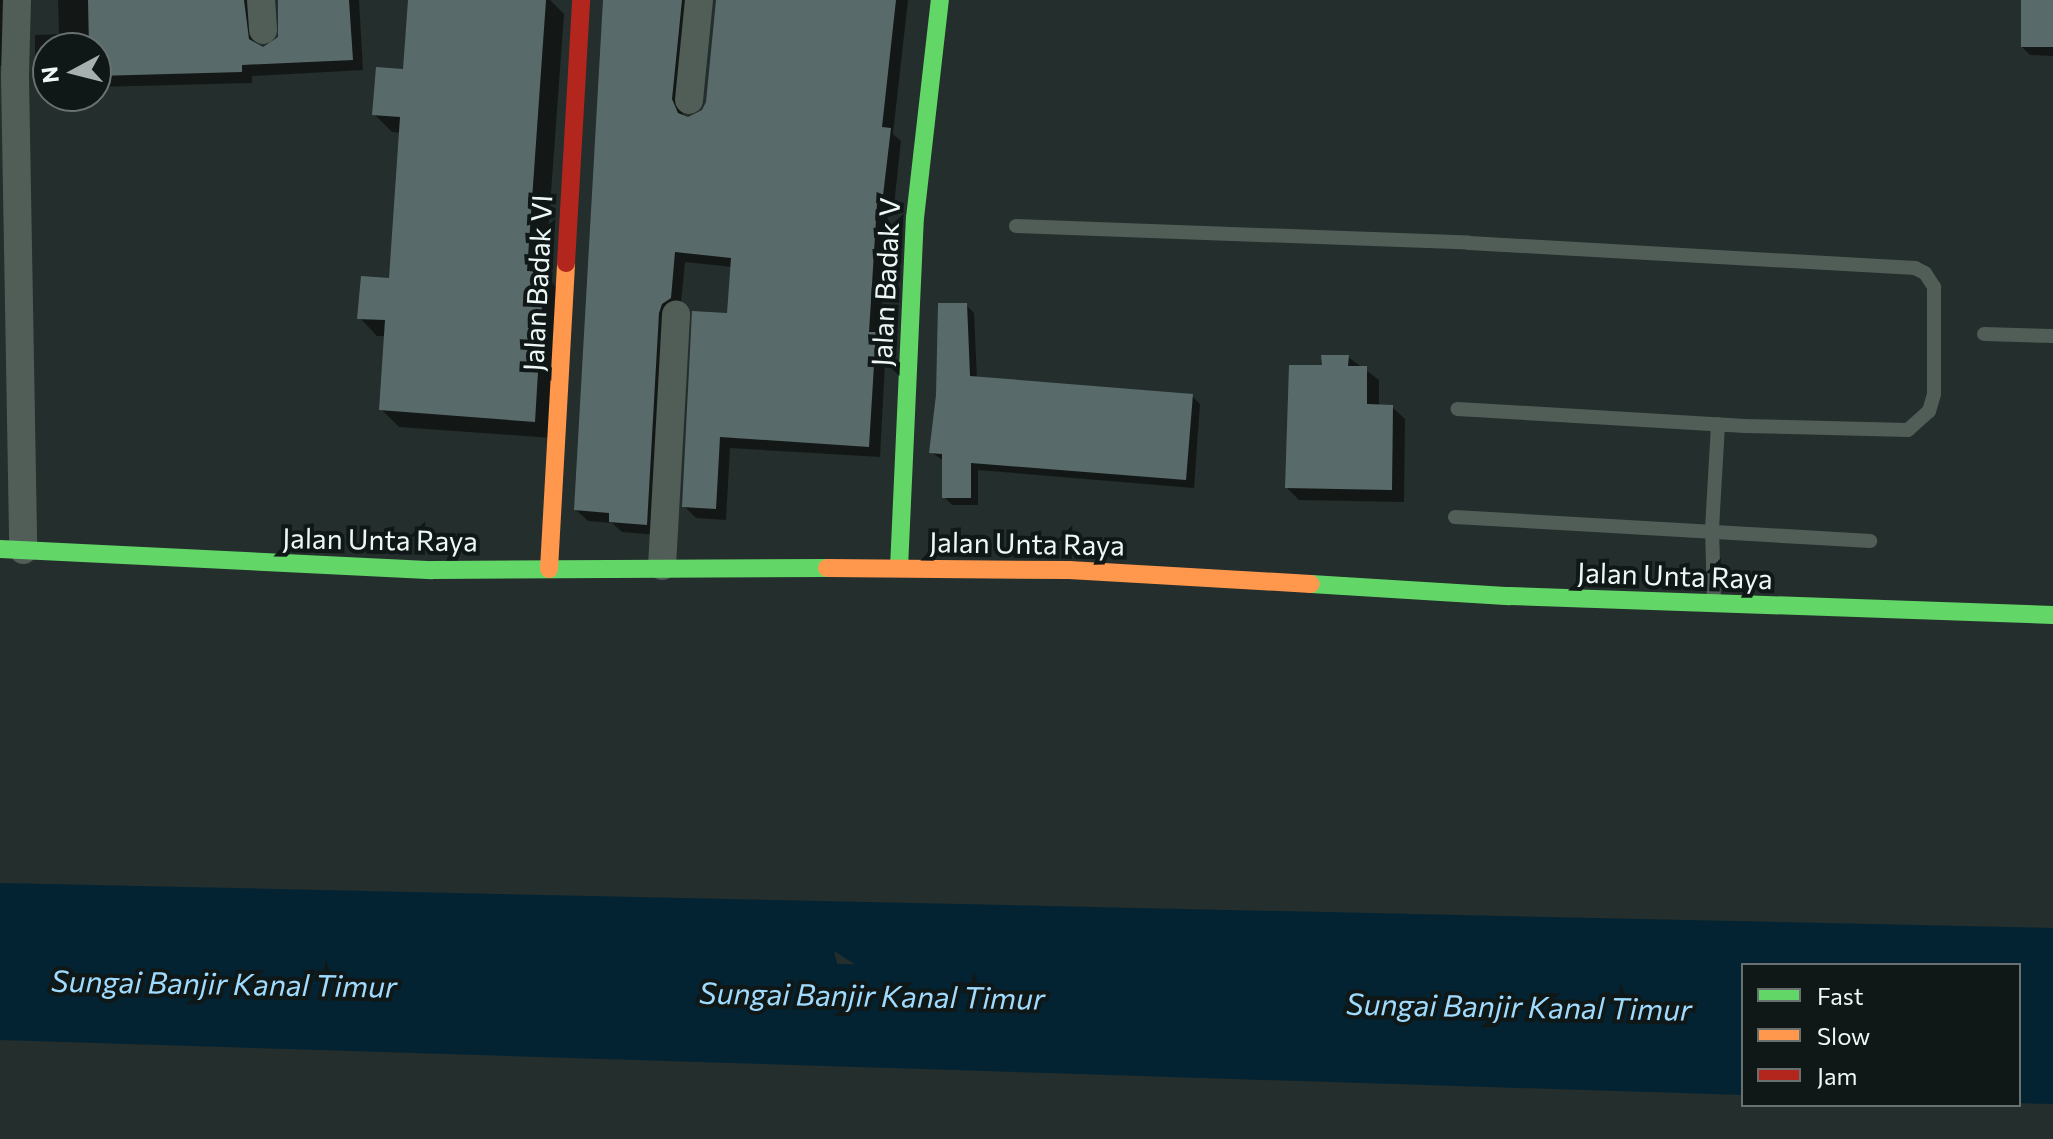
<!DOCTYPE html>
<style>
body{margin:0}
#map{position:relative;width:2053px;height:1139px;overflow:hidden;background:#242e2c;font-family:Commissioner,sans-serif}
div>[style]{position:absolute}
.water>*{inset:0;background:#032333}
.shadow>*{inset:0;background:#0007}
.river>*{height:60px;margin:-30px;padding:0 30px;transform-origin:30px;border-radius:30px;background:#032333}
.building>*{inset:0;background:#596a6b;transform-origin:0 0}
.lane>*{height:14px;margin:-7px;padding:0 7px;transform-origin:7px;border-radius:7px;background:#505e57}
.street>*{height:28px;margin:-14px;padding:0 14px;transform-origin:14px;border-radius:14px;background:#505e57}
.fast>*{height:18px;margin:-9px;padding:0 9px;transform-origin:9px;border-radius:9px;background:#63d668}
.slow>*{height:18px;margin:-9px;padding:0 9px;transform-origin:9px;border-radius:9px;background:#ff974d}
.jam>*{height:18px;margin:-9px;padding:0 9px;transform-origin:9px;border-radius:9px;background:#b3261e}
span{translate:-50% -50%;white-space:nowrap;text-align:center;line-height:1.15;-webkit-text-stroke:8px #101817;paint-order:stroke}
.street-label{font-size:28px;color:#ecf7f6}
.water-label{font-size:30px;color:#9fdbfe;font-style:italic}
.legend{position:absolute;left:1741px;top:963px;width:280px;height:144px;box-sizing:border-box;background:#101817;border:2px solid #687170;margin:0;padding:10px 14px;list-style:none;font-size:24px;color:#ecf7f6}
.legend li{display:flex;align-items:center;gap:16px;height:40px}
.legend b{width:40px;border:2px solid #687170}
.north{position:absolute;left:32px;top:32px;width:80px;height:80px;box-sizing:border-box;background:#101817;border:2px solid #687170;border-radius:50%;rotate:263deg;font-size:22px;font-weight:700;line-height:32px;text-align:center;color:#ecf7f6}
.north::after{content:'';display:block;margin:auto;width:28px;height:36px;background:#a6b1af;clip-path:polygon(50% 0,100% 100%,50% 72%,0 100%)}
</style>
<div id="map">
<div class="water">
<i style="clip-path:polygon(evenodd,0 883px,2053px 928px,2053px 1104px,2019px 1103px,2019px 965px,1743px 965px,1743px 1095px,0 1040px,0 883px,834px 951px,856px 965px,871px 966px,883px 981px,840px 994px,754px 992px,746px 986px,800px 969px,817px 974px,838px 967px,834px 951px)"></i>
</div>
<div class="shadow">
<i style="clip-path:polygon(0 0,12px 0,9px 66px,0 66px)"></i>
<i style="clip-path:polygon(58px 0,261px 0,254px 12px,258px 46px,263px 49px,280px 39px,278px 0,359px 0,363px 70px,252px 76px,252px 83px,96px 87px,96px 48px,48px 48px,48px 67px,35px 56px,35px 35px,59px 34px)"></i>
<i style="clip-path:polygon(410px 0,550px 0,564px 14px,545px 276px,561px 292px,552px 438px,399px 427px,381px 409px,386px 336px,377px 336px,360px 318px,390px 281px,401px 133px,392px 132px,374px 114px,405px 71px)"></i>
<i style="clip-path:polygon(605px 0,697px 0,682px 112px,685px 118px,704px 112px,708px 103px,718px 0,908px 0,893px 134px,901px 141px,893px 215px,888px 214px,880px 339px,886px 345px,880px 457px,730px 448px,726px 520px,696px 518px,684px 506px,729px 315px,732px 267px,685px 262px,658px 535px,622px 532px,612px 523px,588px 521px,576px 510px)"></i>
<i style="clip-path:polygon(2023px 0,2053px 0,2053px 56px,2030px 55px,2021px 46px)"></i>
<i style="clip-path:polygon(966px 305px,974px 313px,977px 378px,1192px 396px,1200px 404px,1194px 488px,978px 470px,978px 505px,952px 505px,944px 497px,944px 461px,931px 452px)"></i>
<i style="clip-path:polygon(1348px 357px,1379px 380px,1379px 406px,1392px 407px,1405px 419px,1404px 502px,1299px 500px,1287px 488px,1324px 367px)"></i>
</div>
<div class="river">
<i style="left:711px;top:992px;width:200px;rotate:0.9deg"></i>
</div>
<div class="building">
<i style="clip-path:polygon(88px 0,244px 0,249px 39px,263px 47px,278px 37px,278px 0,349px 0,353px 60px,242px 65px,242px 72px,96px 76px,96px 48px,89px 48px)"></i>
<i style="clip-path:polygon(408px 0,546px 0,527px 271px,544px 272px,535px 422px,379px 410px,385px 320px,357px 319px,361px 276px,389px 278px,400px 117px,372px 115px,376px 67px,403px 69px)"></i>
<i style="clip-path:polygon(603px 0,682px 0,672px 99px,678px 113px,688px 117px,702px 110px,706px 102px,716px 0,896px 0,882px 127px,891px 128px,882px 204px,877px 204px,869px 332px,876px 332px,869px 447px,720px 437px,716px 509px,682px 507px,692px 311px,727px 313px,731px 258px,675px 252px,671px 298px,662px 304px,659px 313px,647px 525px,609px 522px,609px 513px,574px 510px)"></i>
<i style="left:2021px;top:0;width:32px;height:47px"></i>
<i style="clip-path:polygon(938px 303px,967px 303px,970px 376px,1193px 394px,1186px 480px,971px 463px,971px 498px,942px 498px,942px 454px,929px 453px,936px 395px)"></i>
<i style="clip-path:polygon(1321px 355px,1349px 355px,1348px 366px,1367px 366px,1367px 404px,1393px 405px,1392px 490px,1285px 488px,1289px 365px,1322px 365px)"></i>
</div>
<div class="lane">
<i style="left:1016px;top:226px;width:453px;rotate:2.1deg"></i>
<i style="left:1469px;top:243px;width:447px;rotate:3.2deg"></i>
<i style="left:1915px;top:268px;width:11px;rotate:27deg"></i>
<i style="left:1925px;top:273px;width:17px;rotate:57deg"></i>
<i style="left:1934px;top:287px;width:107px;rotate:90deg"></i>
<i style="left:1934px;top:394px;width:18px;rotate:106deg"></i>
<i style="left:1929px;top:411px;width:28px;rotate:138deg"></i>
<i style="left:1908px;top:430px;width:163px;rotate:-178.6deg"></i>
<i style="left:1745px;top:426px;width:288px;rotate:-176.6deg"></i>
<i style="left:1984px;top:334px;width:69px;rotate:1.7deg"></i>
<i style="left:1455px;top:517px;width:416px;rotate:3.3deg"></i>
<i style="left:1714px;top:603px;width:74px;rotate:-91.5deg"></i>
<i style="left:1712px;top:529px;width:105px;rotate:-86.7deg"></i>
</div>
<div class="street">
<i style="left:17px;top:0;width:76px;rotate:91.5deg"></i>
<i style="left:15px;top:76px;width:474px;rotate:89deg"></i>
<i style="left:261px;top:0;width:30px;rotate:86deg"></i>
<i style="left:689px;top:100px;width:100px;rotate:-84.3deg"></i>
<i style="left:662px;top:566px;width:252px;rotate:-86.8deg"></i>
</div>
<div class="fast">
<i style="left:0;top:549px;width:433px;rotate:2.8deg"></i>
<i style="left:432px;top:570px;width:395px;rotate:-0.3deg"></i>
<i style="left:899px;top:568px;width:350px;rotate:-87.4deg"></i>
<i style="left:915px;top:218px;width:219px;rotate:-83.5deg"></i>
<i style="left:1311px;top:584px;width:199px;rotate:3.5deg"></i>
<i style="left:1510px;top:596px;width:543px;rotate:2deg"></i>
</div>
<div class="slow">
<i style="left:827px;top:568px;width:242px;rotate:0.5deg"></i>
<i style="left:1069px;top:570px;width:242px;rotate:3.3deg"></i>
<i style="left:549px;top:569px;width:306px;rotate:-86.8deg"></i>
</div>
<div class="jam">
<i style="left:566px;top:263px;width:263px;rotate:-86.7deg"></i>
</div>
<div class="street-label">
<span style="left:885px;top:282px;rotate:-87deg">Jalan Badak V</span>
<span style="left:537px;top:283px;rotate:-87deg">Jalan Badak VI</span>
<span style="left:380px;top:539px;rotate:1deg">Jalan Unta Raya</span>
<span style="left:1027px;top:543px;rotate:1deg">Jalan Unta Raya</span>
<span style="left:1675px;top:575px;rotate:2deg">Jalan Unta Raya</span>
</div>
<div class="water-label">
<span style="left:224px;top:983px;rotate:1deg">Sungai Banjir Kanal Timur</span>
<span style="left:872px;top:995px;rotate:1deg">Sungai Banjir Kanal Timur</span>
<span style="left:1519px;top:1006px;rotate:1deg">Sungai Banjir Kanal Timur</span>
</div>
<ul class="legend">
<li><b style="height:10px;background:#63d668"></b>Fast</li>
<li><b style="height:10px;background:#ff974d"></b>Slow</li>
<li><b style="height:10px;background:#b3261e"></b>Jam</li>
</ul>
<div class="north">N</div>
</div>
